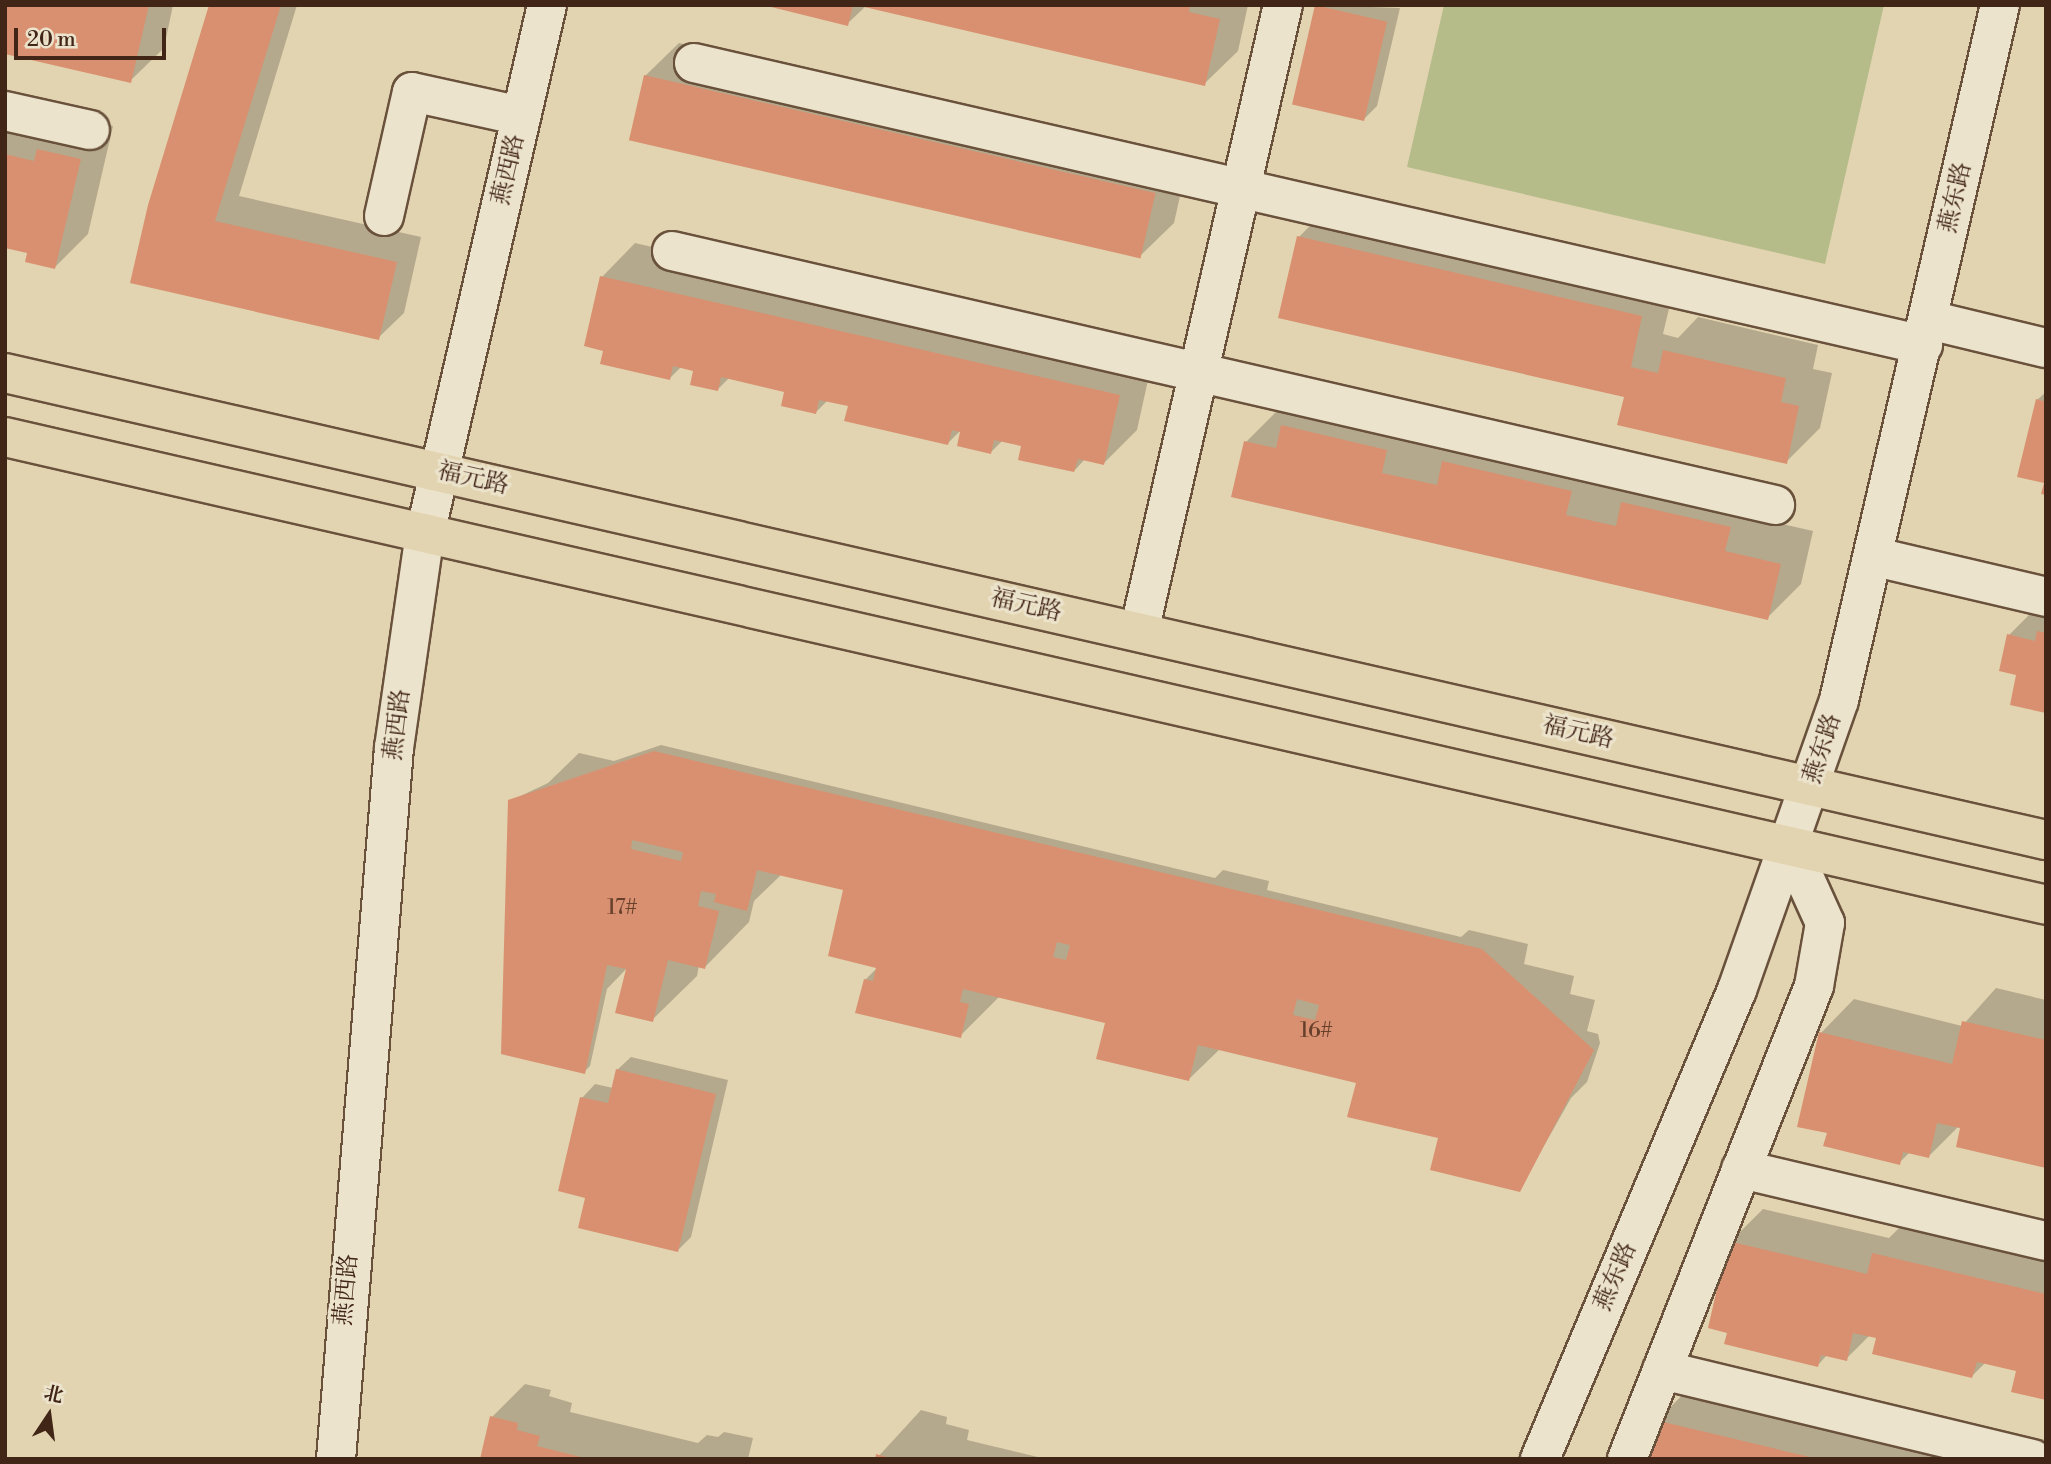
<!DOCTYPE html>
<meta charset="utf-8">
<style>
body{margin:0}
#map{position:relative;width:2051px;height:1464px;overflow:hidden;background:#e2d4b0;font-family:"Libre Bodoni","Noto Serif SC",serif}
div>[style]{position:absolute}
.green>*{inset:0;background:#b5bc8a}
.shadow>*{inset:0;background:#0003}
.building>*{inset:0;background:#d99070;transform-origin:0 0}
.roads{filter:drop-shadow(2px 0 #69513c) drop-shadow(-2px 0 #69513c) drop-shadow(0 2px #69513c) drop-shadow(0 -2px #69513c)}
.minor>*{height:38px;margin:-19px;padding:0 19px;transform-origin:19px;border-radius:19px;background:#ece3cc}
.major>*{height:38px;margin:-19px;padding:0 19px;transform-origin:19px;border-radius:19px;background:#e2d4b0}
span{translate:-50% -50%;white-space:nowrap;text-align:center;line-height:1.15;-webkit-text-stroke:6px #ece3cc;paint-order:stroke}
.number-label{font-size:21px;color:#67402c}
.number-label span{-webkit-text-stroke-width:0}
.street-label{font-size:24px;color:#412516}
.frame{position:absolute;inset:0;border:7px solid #412516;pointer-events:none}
.north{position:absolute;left:14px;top:1380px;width:70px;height:70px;-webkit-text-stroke:5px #ece3cc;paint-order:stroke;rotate:13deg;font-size:19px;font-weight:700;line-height:28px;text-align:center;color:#412516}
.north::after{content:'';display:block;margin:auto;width:24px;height:32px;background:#412516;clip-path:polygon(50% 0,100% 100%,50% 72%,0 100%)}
.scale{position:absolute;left:14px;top:28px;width:152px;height:32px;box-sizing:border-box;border:4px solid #412516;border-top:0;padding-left:9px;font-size:21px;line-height:24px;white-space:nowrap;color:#412516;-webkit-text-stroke:5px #ece3cc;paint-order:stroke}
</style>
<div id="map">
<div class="green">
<i style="clip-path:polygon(1444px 5px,1884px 5px,1825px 264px,1407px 167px)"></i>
</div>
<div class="shadow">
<i style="clip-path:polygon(5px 5px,173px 5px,164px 48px,130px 81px)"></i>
<i style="clip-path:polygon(211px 5px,297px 5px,239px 196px,421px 237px,404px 313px,378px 338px,132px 282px)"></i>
<i style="clip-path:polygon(766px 5px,1248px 5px,1238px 51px,1204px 84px,866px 6px,847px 24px)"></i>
<i style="clip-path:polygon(1317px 5px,1400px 8px,1377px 106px,1364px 119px,1294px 103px)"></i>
<i style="clip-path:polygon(679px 43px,1188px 160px,1174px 223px,1140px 256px,645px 76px)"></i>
<i style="clip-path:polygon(5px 103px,113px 126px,88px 234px,55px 267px,29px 252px,5px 246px)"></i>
<i style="clip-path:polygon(1332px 203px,1675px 283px,1663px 334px,1678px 338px,1698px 317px,1818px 345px,1813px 369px,1832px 373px,1820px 428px,1786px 462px,1626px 395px,1299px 237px)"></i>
<i style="clip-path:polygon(635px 243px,1152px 362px,1137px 430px,1103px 464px,1085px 459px,1074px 471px,1024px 445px,1003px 440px,991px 452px,963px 428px,948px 443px,850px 405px,828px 400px,816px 412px,786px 390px,730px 377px,718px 389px,695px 369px,682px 366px,670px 378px,605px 349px,602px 277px)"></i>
<i style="clip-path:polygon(2046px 392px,2046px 493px,2037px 400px)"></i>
<i style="clip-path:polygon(1279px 409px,1813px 531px,1801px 584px,1767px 618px,1246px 442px)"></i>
<i style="clip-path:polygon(2042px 602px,2046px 603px,2046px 711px,2018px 674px,2009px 635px)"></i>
<i style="clip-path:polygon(661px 745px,1215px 878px,1223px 870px,1269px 881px,1267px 890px,1461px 937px,1469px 930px,1528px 944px,1524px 964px,1574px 976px,1570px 994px,1595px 1000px,1587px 1031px,1598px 1034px,1600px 1043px,1587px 1082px,1571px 1098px,1519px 1190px,1358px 1082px,1220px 1049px,1189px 1079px,1107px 1022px,1000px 996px,960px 1036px,865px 980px,878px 967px,846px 889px,782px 874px,754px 901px,749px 922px,705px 967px,699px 965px,697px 976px,652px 1020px,628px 967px,607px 989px,590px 1066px,584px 1072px,510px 801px,548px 783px,579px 753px,614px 761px)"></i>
<i style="clip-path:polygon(1996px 988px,2046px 1000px,2046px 1167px,1959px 1126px,1929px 1156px,1910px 1152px,1899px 1163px,1829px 1132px,1821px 1033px,1854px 999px,1962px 1026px)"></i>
<i style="clip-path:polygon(631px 1057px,728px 1080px,691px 1237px,678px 1250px,587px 1196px,582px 1098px,595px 1084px,613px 1088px,617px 1070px)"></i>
<i style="clip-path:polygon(1763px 1209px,1889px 1238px,1907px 1220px,2046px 1254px,2046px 1398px,2018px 1370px,1986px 1362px,1972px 1376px,1870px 1335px,1846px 1359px,1827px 1355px,1818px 1365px,1729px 1332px,1730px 1242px)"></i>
<i style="clip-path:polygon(525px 1384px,551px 1390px,549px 1396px,572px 1403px,570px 1412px,698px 1443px,707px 1435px,718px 1437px,724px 1432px,753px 1438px,748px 1459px,481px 1459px,492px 1417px)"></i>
<i style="clip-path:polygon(1690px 1387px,1989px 1459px,1648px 1459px,1657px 1421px)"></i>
<i style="clip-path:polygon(921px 1410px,947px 1417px,946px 1424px,969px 1430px,967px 1440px,1046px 1459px,876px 1459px)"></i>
</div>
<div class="building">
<i style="clip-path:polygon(5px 5px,149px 5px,131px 83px,5px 54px)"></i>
<i style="clip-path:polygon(209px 5px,281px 5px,215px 221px,397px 262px,379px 340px,130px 283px,148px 205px)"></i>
<i style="clip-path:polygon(763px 5px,853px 5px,848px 26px)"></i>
<i style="clip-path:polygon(1190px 5px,1189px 12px,1220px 19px,1205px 86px,860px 6px)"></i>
<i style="left:1315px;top:5px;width:74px;height:102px;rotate:13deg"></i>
<i style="left:644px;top:75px;width:525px;height:67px;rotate:13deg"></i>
<i style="clip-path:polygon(37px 149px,81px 159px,55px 269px,25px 262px,27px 253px,5px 248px,5px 154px,34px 161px)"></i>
<i style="clip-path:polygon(1297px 236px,1642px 316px,1631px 367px,1658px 373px,1663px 350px,1786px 378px,1781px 402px,1799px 406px,1787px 464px,1617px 425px,1624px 397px,1278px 318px)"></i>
<i style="clip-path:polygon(600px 276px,1120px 395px,1104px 465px,1078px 459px,1074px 472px,1018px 460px,1021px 446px,994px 440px,991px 454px,957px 446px,960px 432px,952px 430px,948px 445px,844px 421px,848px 406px,819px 400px,816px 414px,781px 406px,784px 392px,721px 377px,718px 391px,690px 385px,693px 371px,673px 366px,670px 380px,600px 364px,603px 351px,584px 346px)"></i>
<i style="clip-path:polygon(2036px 399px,2046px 402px,2046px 495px,2041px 494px,2044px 483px,2017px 477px)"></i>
<i style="clip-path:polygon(1281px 425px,1387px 450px,1382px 473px,1437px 485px,1442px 461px,1572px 491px,1566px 515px,1616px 526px,1621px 502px,1731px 527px,1725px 551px,1781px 564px,1768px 620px,1231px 497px,1244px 441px,1276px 448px)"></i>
<i style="clip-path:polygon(2037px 631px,2046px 633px,2046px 713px,2010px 705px,2016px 675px,1999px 671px,2007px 634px,2035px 641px)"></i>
<i style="clip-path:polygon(evenodd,654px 751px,1482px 949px,1594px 1050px,1520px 1192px,1430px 1170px,1438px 1138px,1347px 1117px,1356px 1083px,1198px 1045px,1189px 1081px,1096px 1059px,1105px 1023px,963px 989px,960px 1002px,969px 1004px,961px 1038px,855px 1013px,864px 979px,873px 981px,876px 968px,828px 956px,843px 890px,757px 870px,747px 911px,714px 902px,716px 894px,701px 891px,698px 906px,719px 911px,705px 969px,668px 960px,653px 1022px,615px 1013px,626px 969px,607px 965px,585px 1074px,501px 1054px,508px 800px,654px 751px,632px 840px,683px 852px,681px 861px,631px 849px,632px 840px,654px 751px,1057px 942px,1070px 945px,1066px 960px,1053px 957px,1057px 942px,654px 751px,1297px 999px,1319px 1005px,1315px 1020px,1293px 1015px,1297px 999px)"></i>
<i style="clip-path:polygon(1962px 1021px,2046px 1040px,2046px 1168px,1956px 1147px,1960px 1128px,1937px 1123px,1929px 1158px,1903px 1152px,1900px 1165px,1823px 1146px,1827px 1133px,1797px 1127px,1819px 1032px,1952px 1064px)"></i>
<i style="clip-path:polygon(616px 1069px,716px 1094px,678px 1252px,578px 1228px,585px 1198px,558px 1191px,580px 1097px,608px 1103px)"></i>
<i style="clip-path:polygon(1728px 1241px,1867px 1274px,1872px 1253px,2046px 1294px,2046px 1400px,2011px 1392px,2016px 1371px,1977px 1362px,1972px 1378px,1872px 1354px,1876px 1338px,1853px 1333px,1847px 1361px,1821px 1355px,1818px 1367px,1724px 1344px,1727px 1333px,1708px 1328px)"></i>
<i style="clip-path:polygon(490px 1416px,518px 1423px,517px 1430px,540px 1436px,537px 1446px,589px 1459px,480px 1459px)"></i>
<i style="clip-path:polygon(1655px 1420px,1814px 1458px,1814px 1459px,1646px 1459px)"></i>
<i style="clip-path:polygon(876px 1454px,891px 1458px,891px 1459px,875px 1459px)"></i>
</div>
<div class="roads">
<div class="minor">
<i style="left:694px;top:63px;width:1261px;rotate:12.92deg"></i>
<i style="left:5px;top:111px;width:87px;rotate:12.6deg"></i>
<i style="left:384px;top:216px;width:127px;rotate:-77.3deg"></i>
<i style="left:412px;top:92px;width:112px;rotate:12.4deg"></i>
<i style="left:672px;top:251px;width:1132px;rotate:12.97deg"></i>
<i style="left:1929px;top:320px;width:120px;rotate:13.5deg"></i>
<i style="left:1876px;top:557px;width:175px;rotate:13.2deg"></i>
<i style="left:1139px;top:632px;width:643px;rotate:-77.07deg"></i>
<i style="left:1741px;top:1169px;width:313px;rotate:13.3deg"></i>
<i style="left:1662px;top:1370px;width:381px;rotate:13.5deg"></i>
<i style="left:336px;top:1459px;width:713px;rotate:-85.34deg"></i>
<i style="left:394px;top:748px;width:216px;rotate:-81.8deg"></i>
<i style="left:425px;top:534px;width:543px;rotate:-77.01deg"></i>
<i style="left:1540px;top:1459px;width:509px;rotate:-67.22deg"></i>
<i style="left:1737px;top:990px;width:307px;rotate:-70.6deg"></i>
<i style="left:1839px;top:700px;width:713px;rotate:-76.96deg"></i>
<i style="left:1627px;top:1459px;width:509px;rotate:-68.43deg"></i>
<i style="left:1814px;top:986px;width:64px;rotate:-80.1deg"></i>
<i style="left:1825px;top:923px;width:85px;rotate:-114.4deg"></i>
</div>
<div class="major">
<i style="left:5px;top:373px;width:2094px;rotate:12.89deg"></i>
<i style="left:5px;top:437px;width:2094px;rotate:12.91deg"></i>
</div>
</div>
<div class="number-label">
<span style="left:622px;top:908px">17#</span>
<span style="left:1316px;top:1031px">16#</span>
</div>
<div class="street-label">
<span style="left:509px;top:170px;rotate:-77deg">燕西路</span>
<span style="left:1956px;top:198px;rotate:-77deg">燕东路</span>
<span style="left:473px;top:479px;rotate:13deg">福元路</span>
<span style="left:1026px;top:606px;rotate:13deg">福元路</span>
<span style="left:398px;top:725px;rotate:-83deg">燕西路</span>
<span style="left:1578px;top:733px;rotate:13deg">福元路</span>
<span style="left:1823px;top:749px;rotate:-72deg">燕东路</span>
<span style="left:1616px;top:1277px;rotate:-67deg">燕东路</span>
<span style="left:347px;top:1290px;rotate:-85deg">燕西路</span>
</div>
<div class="frame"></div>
<div class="north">北</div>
<div class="scale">20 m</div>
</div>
